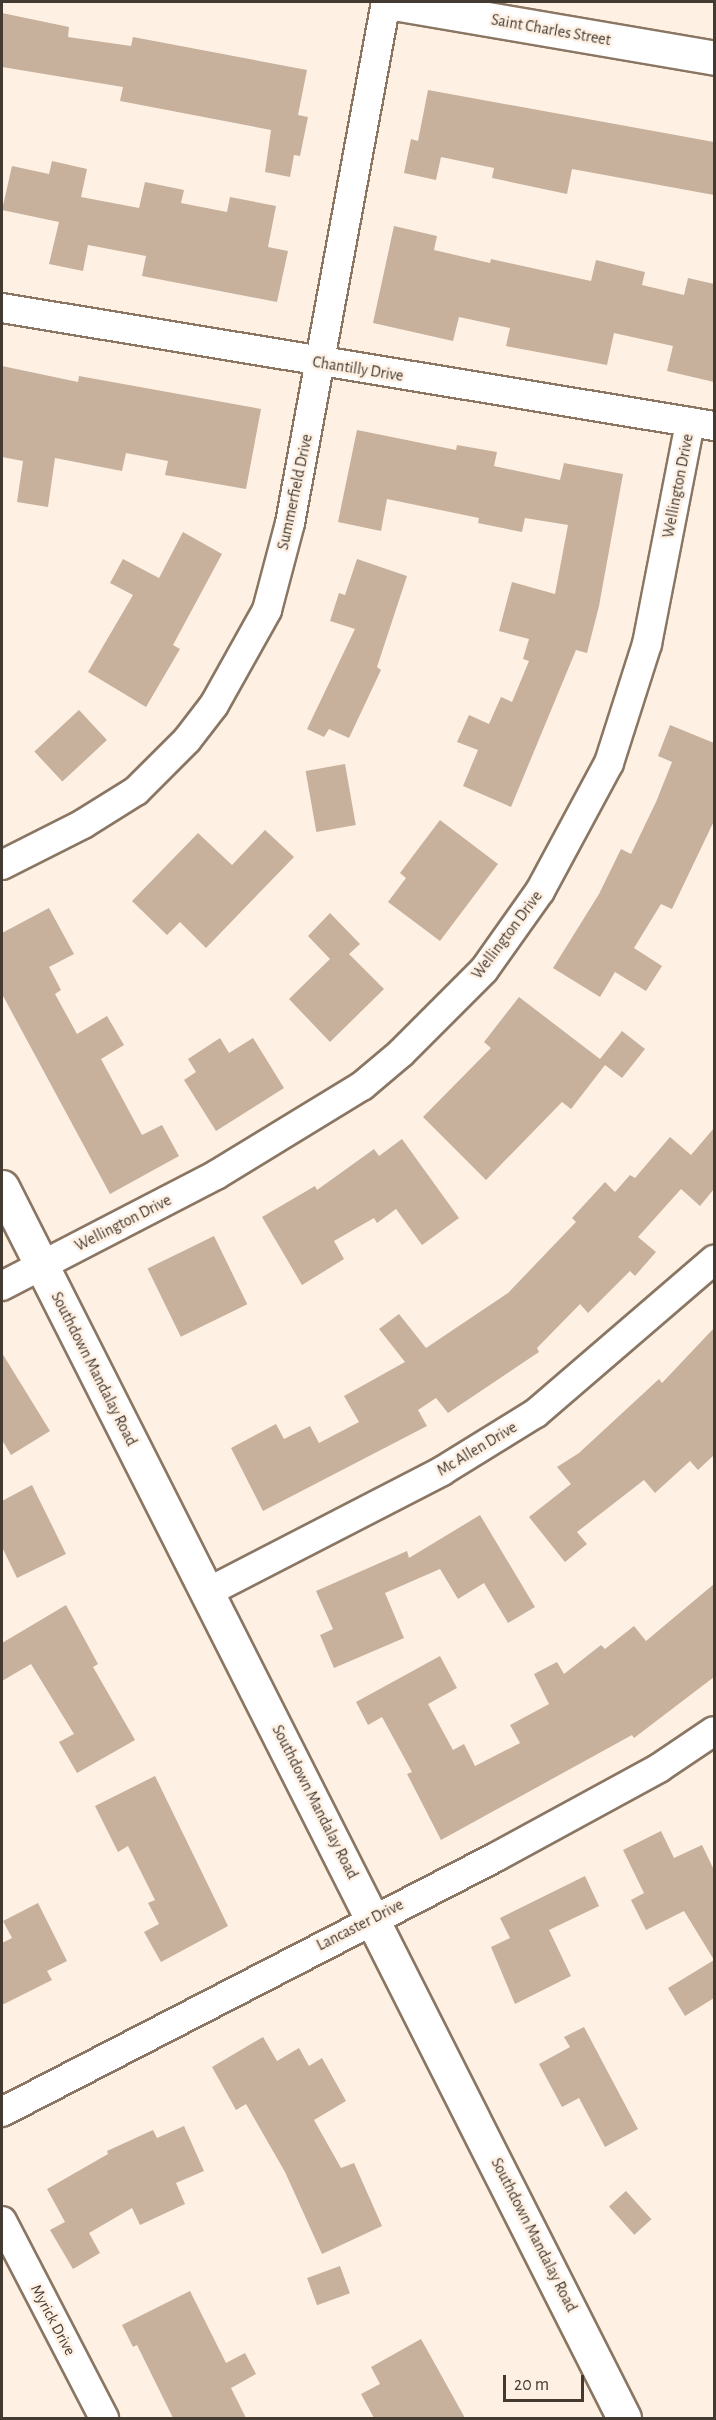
<!DOCTYPE html>
<style>
body{margin:0}
#map{position:relative;width:716px;height:2420px;overflow:hidden;background:#fef0e3;font-family:"Alegreya Sans",sans-serif}
div>[style]{position:absolute}
.building>*{inset:0;background:#c7b19d;transform-origin:0 0}
.roads{filter:drop-shadow(2px 0 #8a7663) drop-shadow(-2px 0 #8a7663) drop-shadow(0 2px #8a7663) drop-shadow(0 -2px #8a7663)}
.street>*{height:28px;margin:-14px;padding:0 14px;transform-origin:14px;border-radius:14px;background:#fff}
.secondary>*{height:33px;margin:-16.5px;padding:0 16.5px;transform-origin:16.5px;border-radius:16.5px;background:#fff}
span{translate:-50% -50%;white-space:nowrap;text-align:center;line-height:1.15;-webkit-text-stroke:5px #fef0e3;paint-order:stroke}
.street-label{font-size:16px;color:#433a31}
.frame{position:absolute;inset:0;border:3px solid #433a31;pointer-events:none}
.scale{position:absolute;left:503px;top:2375px;width:81px;height:27px;box-sizing:border-box;border:3px solid #433a31;border-top:0;padding-left:8px;font-size:18px;line-height:21px;white-space:nowrap;color:#433a31;-webkit-text-stroke:4px #fef0e3;paint-order:stroke}
</style>
<div id="map">
<div class="building">
<i style="clip-path:polygon(2px 13px,69px 27px,68px 37px,131px 46px,133px 37px,307px 70px,298px 115px,308px 117px,300px 156px,294px 155px,290px 177px,265px 172px,271px 130px,120px 101px,123px 87px,2px 67px)"></i>
<i style="clip-path:polygon(428px 90px,714px 142px,714px 195px,572px 169px,567px 194px,492px 178px,494px 168px,441px 157px,436px 180px,404px 173px,411px 139px,418px 141px)"></i>
<i style="clip-path:polygon(52px 161px,87px 169px,81px 197px,139px 208px,145px 182px,184px 190px,181px 203px,227px 212px,230px 197px,276px 206px,268px 247px,288px 251px,277px 302px,142px 276px,146px 256px,88px 245px,83px 271px,49px 264px,59px 222px,2px 210px,12px 166px,49px 174px)"></i>
<i style="clip-path:polygon(394px 226px,437px 236px,434px 250px,490px 263px,491px 259px,591px 281px,596px 260px,645px 272px,642px 285px,684px 295px,688px 278px,714px 284px,714px 382px,667px 371px,673px 346px,614px 333px,607px 365px,506px 346px,510px 328px,459px 317px,453px 341px,373px 323px)"></i>
<i style="clip-path:polygon(2px 366px,78px 382px,79px 376px,261px 409px,246px 489px,165px 475px,168px 461px,126px 453px,122px 471px,55px 458px,48px 507px,17px 502px,23px 461px,2px 457px)"></i>
<i style="clip-path:polygon(357px 430px,456px 450px,457px 445px,497px 452px,494px 466px,560px 480px,564px 463px,623px 474px,599px 606px,587px 653px,576px 650px,511px 807px,463px 786px,478px 750px,457px 742px,469px 715px,489px 724px,501px 697px,512px 702px,529px 661px,523px 659px,529px 639px,499px 631px,512px 582px,555px 594px,568px 525px,525px 518px,522px 532px,478px 523px,479px 518px,387px 499px,381px 531px,338px 522px)"></i>
<i style="clip-path:polygon(183px 532px,222px 554px,173px 645px,180px 649px,146px 707px,88px 672px,133px 595px,110px 583px,123px 559px,159px 578px)"></i>
<i style="clip-path:polygon(357px 559px,407px 576px,377px 667px,381px 670px,349px 738px,329px 729px,324px 737px,307px 729px,355px 629px,330px 621px,339px 593px,345px 595px)"></i>
<i style="left:79px;top:710px;width:41px;height:61px;rotate:47deg"></i>
<i style="clip-path:polygon(670px 725px,714px 743px,714px 821px,672px 909px,661px 904px,634px 948px,662px 966px,646px 991px,615px 972px,600px 997px,553px 968px,599px 894px,621px 849px,631px 854px,656px 802px,672px 762px,658px 756px)"></i>
<i style="left:345px;top:764px;width:62px;height:40px;rotate:80deg"></i>
<i style="clip-path:polygon(440px 820px,498px 864px,440px 941px,388px 902px,406px 878px,400px 873px)"></i>
<i style="clip-path:polygon(265px 830px,294px 857px,206px 948px,180px 922px,167px 935px,132px 901px,198px 833px,232px 865px)"></i>
<i style="clip-path:polygon(49px 908px,74px 954px,49px 967px,61px 990px,55px 994px,77px 1034px,107px 1016px,124px 1045px,101px 1059px,142px 1135px,162px 1125px,179px 1156px,110px 1194px,2px 994px,2px 933px)"></i>
<i style="clip-path:polygon(330px 913px,360px 944px,349px 954px,384px 989px,330px 1042px,289px 999px,330px 959px,308px 936px)"></i>
<i style="clip-path:polygon(519px 997px,600px 1059px,622px 1031px,645px 1049px,622px 1078px,605px 1065px,571px 1109px,562px 1102px,486px 1180px,423px 1117px,491px 1048px,484px 1042px)"></i>
<i style="clip-path:polygon(220px 1038px,229px 1053px,253px 1038px,284px 1088px,216px 1131px,184px 1080px,196px 1072px,188px 1059px)"></i>
<i style="clip-path:polygon(714px 1128px,714px 1189px,700px 1206px,681px 1189px,638px 1237px,656px 1252px,635px 1276px,630px 1271px,588px 1313px,580px 1304px,537px 1348px,539px 1352px,448px 1413px,436px 1398px,418px 1410px,427px 1426px,263px 1511px,231px 1448px,276px 1424px,284px 1439px,310px 1426px,319px 1443px,359px 1422px,344px 1396px,405px 1362px,379px 1329px,399px 1314px,426px 1348px,508px 1293px,576px 1222px,572px 1218px,605px 1182px,615px 1192px,630px 1175px,635px 1178px,670px 1137px,691px 1155px)"></i>
<i style="clip-path:polygon(402px 1139px,459px 1218px,422px 1245px,396px 1209px,377px 1223px,374px 1218px,334px 1241px,344px 1259px,302px 1285px,262px 1217px,315px 1186px,317px 1190px,374px 1149px,379px 1156px)"></i>
<i style="left:214px;top:1236px;width:76px;height:74px;rotate:64deg"></i>
<i style="clip-path:polygon(714px 1328px,714px 1455px,698px 1470px,690px 1461px,655px 1493px,644px 1480px,577px 1532px,587px 1544px,565px 1562px,529px 1517px,571px 1484px,557px 1467px,579px 1453px,659px 1379px,662px 1383px)"></i>
<i style="clip-path:polygon(2px 1353px,50px 1431px,11px 1455px,2px 1440px)"></i>
<i style="clip-path:polygon(32px 1485px,66px 1554px,17px 1578px,2px 1547px,2px 1501px)"></i>
<i style="clip-path:polygon(480px 1515px,535px 1607px,508px 1623px,484px 1583px,458px 1599px,440px 1569px,385px 1593px,404px 1638px,334px 1668px,320px 1635px,333px 1629px,316px 1591px,407px 1551px,409px 1558px)"></i>
<i style="clip-path:polygon(714px 1584px,714px 1677px,634px 1738px,632px 1735px,441px 1840px,407px 1774px,412px 1772px,382px 1717px,368px 1725px,356px 1702px,440px 1656px,457px 1688px,428px 1704px,453px 1750px,464px 1744px,475px 1766px,520px 1743px,510px 1725px,549px 1704px,534px 1674px,557px 1662px,564px 1674px,601px 1645px,605px 1649px,634px 1626px,646px 1641px)"></i>
<i style="clip-path:polygon(66px 1605px,98px 1664px,93px 1667px,135px 1740px,77px 1773px,59px 1742px,74px 1734px,31px 1664px,2px 1681px,2px 1643px)"></i>
<i style="clip-path:polygon(155px 1776px,228px 1926px,161px 1962px,144px 1932px,159px 1924px,148px 1903px,155px 1900px,128px 1846px,118px 1852px,95px 1806px)"></i>
<i style="clip-path:polygon(661px 1831px,674px 1858px,702px 1845px,714px 1870px,714px 1998px,685px 2016px,668px 1988px,714px 1960px,684px 1911px,646px 1930px,631px 1900px,644px 1893px,623px 1850px)"></i>
<i style="clip-path:polygon(585px 1876px,599px 1906px,549px 1930px,571px 1976px,515px 2004px,491px 1947px,510px 1938px,500px 1918px)"></i>
<i style="clip-path:polygon(38px 1903px,67px 1961px,47px 1971px,52px 1980px,2px 2005px,2px 1943px,12px 1938px,3px 1921px)"></i>
<i style="clip-path:polygon(584px 2027px,638px 2129px,605px 2147px,579px 2098px,562px 2107px,539px 2064px,570px 2047px,564px 2037px)"></i>
<i style="clip-path:polygon(263px 2037px,277px 2061px,299px 2048px,309px 2066px,322px 2058px,346px 2101px,314px 2120px,341px 2168px,354px 2163px,382px 2226px,322px 2254px,285px 2172px,246px 2104px,236px 2110px,212px 2067px)"></i>
<i style="clip-path:polygon(184px 2126px,204px 2171px,176px 2183px,185px 2204px,140px 2225px,132px 2208px,89px 2233px,100px 2253px,73px 2269px,50px 2230px,65px 2222px,47px 2189px,108px 2154px,107px 2151px,153px 2130px,157px 2138px)"></i>
<i style="left:626px;top:2191px;width:38px;height:23px;rotate:48deg"></i>
<i style="left:340px;top:2266px;width:29px;height:35px;rotate:70deg"></i>
<i style="clip-path:polygon(190px 2291px,226px 2363px,245px 2353px,256px 2374px,231px 2388px,246px 2418px,173px 2418px,137px 2345px,133px 2347px,122px 2325px)"></i>
<i style="clip-path:polygon(421px 2339px,465px 2418px,374px 2418px,361px 2394px,380px 2384px,371px 2367px)"></i>
</div>
<div class="roads">
<div class="street">
<i style="left:2px;top:308px;width:722px;rotate:9.41deg"></i>
<i style="left:2px;top:865px;width:91px;rotate:-26.8deg"></i>
<i style="left:83px;top:824px;width:62px;rotate:-31.9deg"></i>
<i style="left:136px;top:791px;width:72px;rotate:-45deg"></i>
<i style="left:187px;top:740px;width:44px;rotate:-52.4deg"></i>
<i style="left:214px;top:705px;width:109px;rotate:-60.8deg"></i>
<i style="left:267px;top:610px;width:90px;rotate:-75.2deg"></i>
<i style="left:290px;top:523px;width:530px;rotate:-79.56deg"></i>
<i style="left:2px;top:1286px;width:241px;rotate:-27.4deg"></i>
<i style="left:216px;top:1175px;width:171px;rotate:-31.4deg"></i>
<i style="left:362px;top:1086px;width:51px;rotate:-40.2deg"></i>
<i style="left:401px;top:1053px;width:117px;rotate:-45deg"></i>
<i style="left:484px;top:970px;width:97px;rotate:-54.7deg"></i>
<i style="left:540px;top:891px;width:145px;rotate:-61.7deg"></i>
<i style="left:609px;top:763px;width:125px;rotate:-72.3deg"></i>
<i style="left:647px;top:644px;width:226px;rotate:-79deg"></i>
<i style="left:208px;top:1592px;width:263px;rotate:-27.3deg"></i>
<i style="left:442px;top:1471px;width:110px;rotate:-31.7deg"></i>
<i style="left:536px;top:1413px;width:235px;rotate:-40.7deg"></i>
<i style="left:2px;top:2112px;width:556px;rotate:-27.3deg"></i>
<i style="left:496px;top:1857px;width:186px;rotate:-28.6deg"></i>
<i style="left:659px;top:1768px;width:66px;rotate:-33.9deg"></i>
<i style="left:2px;top:2221px;width:222px;rotate:62.6deg"></i>
</div>
<div class="secondary">
<i style="left:388px;top:2px;width:331px;rotate:9.7deg"></i>
<i style="left:2px;top:1187px;width:1379px;rotate:63.19deg"></i>
</div>
</div>
<div class="street-label">
<span style="left:551px;top:30px;rotate:10deg">Saint Charles Street</span>
<span style="left:358px;top:369px;rotate:9deg">Chantilly Drive</span>
<span style="left:678px;top:486px;rotate:-79deg">Wellington Drive</span>
<span style="left:295px;top:492px;rotate:-78deg">Summerfield Drive</span>
<span style="left:507px;top:935px;rotate:-53deg">Wellington Drive</span>
<span style="left:123px;top:1223px;rotate:-27deg">Wellington Drive</span>
<span style="left:94px;top:1369px;rotate:63deg">Southdown Mandalay Road</span>
<span style="left:477px;top:1449px;rotate:-31deg">Mc Allen Drive</span>
<span style="left:315px;top:1802px;rotate:63deg">Southdown Mandalay Road</span>
<span style="left:360px;top:1925px;rotate:-27deg">Lancaster Drive</span>
<span style="left:534px;top:2235px;rotate:63deg">Southdown Mandalay Road</span>
<span style="left:53px;top:2320px;rotate:62deg">Myrick Drive</span>
</div>
<div class="frame"></div>
<div class="scale">20 m</div>
</div>
